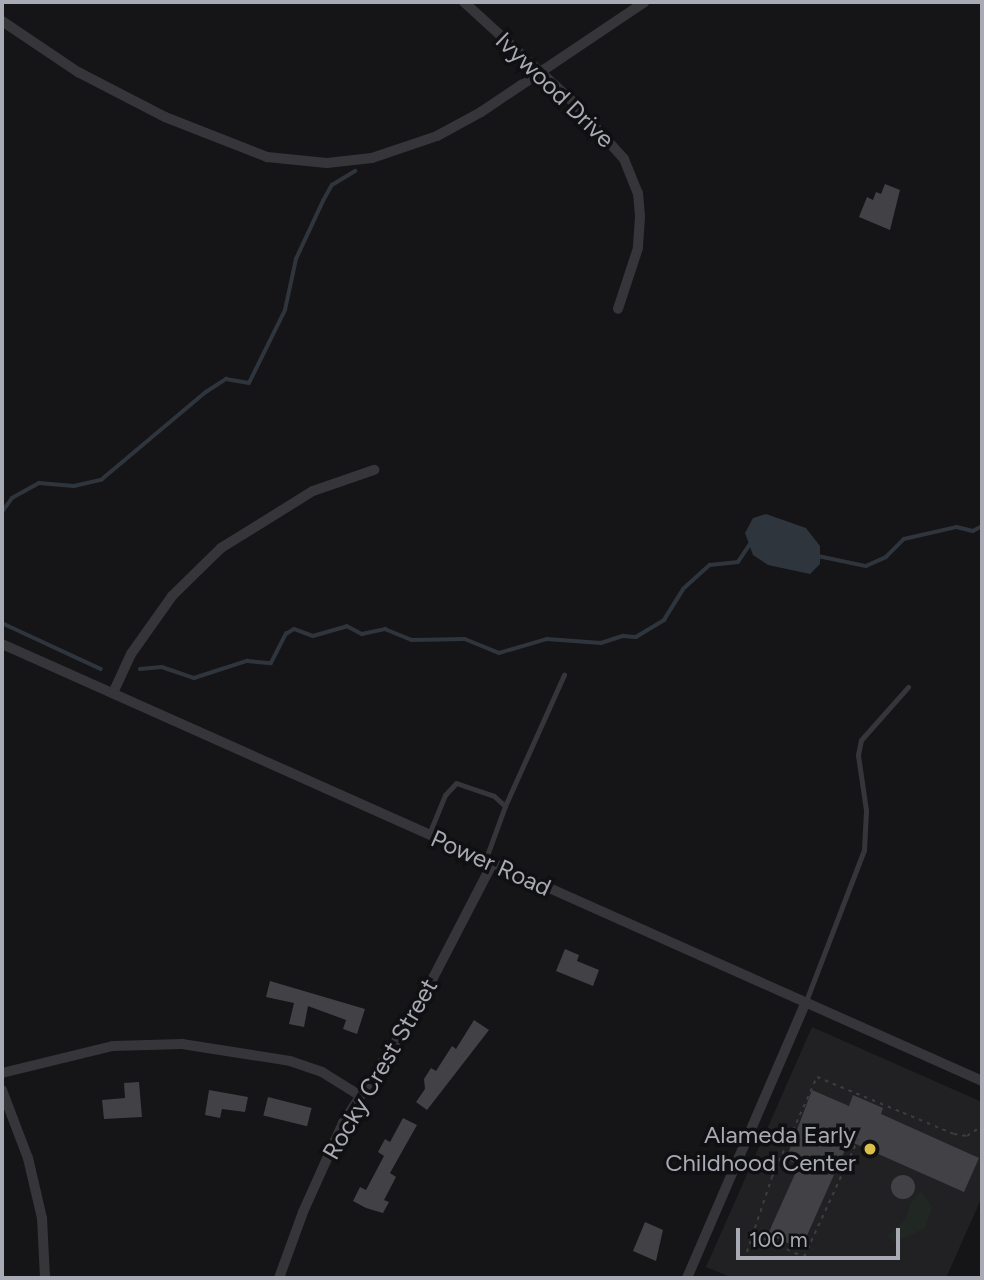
<!DOCTYPE html>
<style>
body{margin:0}
#map{position:relative;width:984px;height:1280px;overflow:hidden;background:#151416;font-family:Figtree,sans-serif}
div>[style]{position:absolute}
.built>*{inset:0;background:#212123}
.green>*{inset:0;background:#212823}
.water>*{inset:0;background:#2f353d}
.stream>*{height:3.5px;margin:-1.75px;padding:0 1.75px;transform-origin:1.75px;border-radius:1.75px;background:#2f353d}
.building>*{inset:0;background:#424246;transform-origin:0 0}
.round{border-radius:50%}
.path>*{height:2px;margin-top:-1px;transform-origin:0;background:repeating-linear-gradient(90deg,#3c3d41 0 3.5px,transparent 0 8.5px)}
.service>*{height:5px;margin:-2.5px;padding:0 2.5px;transform-origin:2.5px;border-radius:2.5px;background:#36363a}
.minor>*{height:10px;margin:-5px;padding:0 5px;transform-origin:5px;border-radius:5px;background:#36363a}
.dots>*{width:19px;height:19px;translate:-50% -50%;box-sizing:border-box;border:4px solid #100f11;border-radius:50%}
span{translate:-50% -50%;white-space:nowrap;text-align:center;line-height:1.15;-webkit-text-stroke:7px #100f11;paint-order:stroke}
.street-label{font-size:24px;color:#a8aab4}
.poi-label{font-size:24px;color:#a8aab4}
.right{translate:-100% -50%;text-align:right}
.frame{position:absolute;inset:0;border:4px solid #a8aab4;pointer-events:none}
.scale{position:absolute;left:736px;top:1228px;width:164px;height:32px;box-sizing:border-box;border:4px solid #a8aab4;border-top:0;padding-left:9px;font-size:21px;line-height:24px;white-space:nowrap;color:#a8aab4;-webkit-text-stroke:5px #100f11;paint-order:stroke}
</style>
<div id="map">
<div class="built">
<i style="clip-path:polygon(812px 1027px,982px 1102px,982px 1197px,946px 1278px,733px 1278px,706px 1267px)"></i>
</div>
<div class="green">
<i style="clip-path:polygon(921px 1191px,932px 1207px,925px 1228px,896px 1242px,887px 1237px,906px 1219px,910px 1204px)"></i>
</div>
<div class="water">
<i style="clip-path:polygon(766px 514px,806px 528px,820px 546px,820px 564px,810px 574px,768px 565px,753px 555px,745px 533px,753px 518px)"></i>
</div>
<div class="stream">
<i style="left:2px;top:512px;width:17px;rotate:-54deg"></i>
<i style="left:12px;top:498px;width:31px;rotate:-29deg"></i>
<i style="left:39px;top:483px;width:35px;rotate:5deg"></i>
<i style="left:74px;top:486px;width:28px;rotate:-13deg"></i>
<i style="left:101px;top:480px;width:137px;rotate:-40deg"></i>
<i style="left:206px;top:392px;width:24px;rotate:-33deg"></i>
<i style="left:226px;top:379px;width:23px;rotate:10deg"></i>
<i style="left:249px;top:383px;width:81px;rotate:-63.7deg"></i>
<i style="left:285px;top:310px;width:52px;rotate:-77.8deg"></i>
<i style="left:296px;top:259px;width:64px;rotate:-65deg"></i>
<i style="left:323px;top:201px;width:18px;rotate:-61deg"></i>
<i style="left:332px;top:185px;width:27px;rotate:-31deg"></i>
<i style="left:818px;top:556px;width:49px;rotate:11.8deg"></i>
<i style="left:866px;top:566px;width:22px;rotate:-24deg"></i>
<i style="left:886px;top:557px;width:25px;rotate:-45deg"></i>
<i style="left:904px;top:539px;width:54px;rotate:-12.8deg"></i>
<i style="left:957px;top:527px;width:16px;rotate:14deg"></i>
<i style="left:973px;top:531px;width:10px;rotate:-29deg"></i>
<i style="left:2px;top:623px;width:109px;rotate:24.9deg"></i>
<i style="left:140px;top:669px;width:22px;rotate:-5deg"></i>
<i style="left:162px;top:667px;width:34px;rotate:19deg"></i>
<i style="left:194px;top:678px;width:56px;rotate:-17.8deg"></i>
<i style="left:247px;top:661px;width:24px;rotate:5deg"></i>
<i style="left:271px;top:663px;width:33px;rotate:-63deg"></i>
<i style="left:286px;top:634px;width:9px;rotate:-32deg"></i>
<i style="left:294px;top:629px;width:20px;rotate:20deg"></i>
<i style="left:313px;top:636px;width:35px;rotate:-16deg"></i>
<i style="left:347px;top:626px;width:17px;rotate:28deg"></i>
<i style="left:362px;top:634px;width:24px;rotate:-12deg"></i>
<i style="left:385px;top:629px;width:29px;rotate:22deg"></i>
<i style="left:412px;top:640px;width:53px;rotate:-1.1deg"></i>
<i style="left:465px;top:639px;width:37px;rotate:22deg"></i>
<i style="left:499px;top:653px;width:50px;rotate:-16.3deg"></i>
<i style="left:547px;top:639px;width:54px;rotate:4.2deg"></i>
<i style="left:601px;top:643px;width:23px;rotate:-18deg"></i>
<i style="left:623px;top:636px;width:13px;rotate:4deg"></i>
<i style="left:636px;top:637px;width:33px;rotate:-31deg"></i>
<i style="left:664px;top:620px;width:36px;rotate:-58deg"></i>
<i style="left:683px;top:589px;width:36px;rotate:-42deg"></i>
<i style="left:710px;top:565px;width:28px;rotate:-6deg"></i>
<i style="left:738px;top:562px;width:22px;rotate:-56deg"></i>
</div>
<div class="building">
<i style="clip-path:polygon(885px 184px,900px 190px,890px 230px,859px 217px,867px 197px,873px 200px,876px 192px,881px 194px)"></i>
<i style="clip-path:polygon(565px 949px,579px 955px,577px 961px,599px 970px,593px 986px,556px 971px)"></i>
<i style="clip-path:polygon(270px 981px,365px 1009px,357px 1034px,343px 1029px,346px 1020px,308px 1006px,304px 1027px,289px 1024px,294px 1003px,266px 997px)"></i>
<i style="clip-path:polygon(474px 1020px,489px 1030px,427px 1110px,416px 1102px,425px 1089px,424px 1079px,431px 1068px,436px 1071px,452px 1046px,456px 1049px)"></i>
<i style="clip-path:polygon(139px 1082px,142px 1117px,104px 1119px,102px 1100px,125px 1098px,124px 1083px)"></i>
<i style="clip-path:polygon(209px 1090px,248px 1097px,245px 1112px,222px 1109px,220px 1118px,205px 1115px)"></i>
<i style="clip-path:polygon(812px 1090px,849px 1106px,853px 1095px,883px 1108px,881px 1114px,979px 1158px,964px 1192px,849px 1141px,801px 1249px,768px 1234px,799px 1165px,786px 1159px)"></i>
<i style="left:268px;top:1097px;width:45px;height:19px;rotate:14deg"></i>
<i style="clip-path:polygon(403px 1118px,417px 1125px,390px 1173px,396px 1177px,384px 1200px,389px 1202px,383px 1213px,366px 1208px,353px 1201px,360px 1187px,366px 1190px,384px 1156px,378px 1152px,385px 1139px,390px 1142px)"></i>
<i class="round" style="left:891px;top:1175px;width:24px;height:24px"></i>
<i style="clip-path:polygon(645px 1222px,663px 1230px,656px 1261px,633px 1251px)"></i>
</div>
<div class="path">
<i style="left:756px;top:1235px;width:53px;rotate:24.6deg"></i>
<i style="left:804px;top:1257px;width:134px;rotate:-65.3deg"></i>
<i style="left:747px;top:1252px;width:79px;rotate:-71.6deg"></i>
<i style="left:772px;top:1177px;width:110px;rotate:-65.8deg"></i>
<i style="left:817px;top:1077px;width:148px;rotate:22.6deg"></i>
<i style="left:954px;top:1134px;width:13px;rotate:9deg"></i>
<i style="left:967px;top:1136px;width:18px;rotate:-34deg"></i>
</div>
<div class="service">
<i style="left:505px;top:806px;width:144px;rotate:-65.8deg"></i>
<i style="left:429px;top:834px;width:42px;rotate:-67.7deg"></i>
<i style="left:445px;top:795px;width:16px;rotate:-47deg"></i>
<i style="left:456px;top:783px;width:40px;rotate:18.9deg"></i>
<i style="left:494px;top:796px;width:15px;rotate:42deg"></i>
<i style="left:505px;top:806px;width:59px;rotate:110deg"></i>
<i style="left:806px;top:1001px;width:162px;rotate:-69deg"></i>
<i style="left:864px;top:850px;width:40px;rotate:-87.1deg"></i>
<i style="left:866px;top:810px;width:56px;rotate:-98.3deg"></i>
<i style="left:858px;top:755px;width:15px;rotate:-79deg"></i>
<i style="left:861px;top:740px;width:71px;rotate:-48.4deg"></i>
</div>
<div class="minor">
<i style="left:464px;top:2px;width:144px;rotate:42.5deg"></i>
<i style="left:570px;top:99px;width:81px;rotate:48deg"></i>
<i style="left:624px;top:159px;width:37px;rotate:68deg"></i>
<i style="left:638px;top:193px;width:24px;rotate:85deg"></i>
<i style="left:640px;top:217px;width:31px;rotate:94deg"></i>
<i style="left:638px;top:248px;width:64px;rotate:108.2deg"></i>
<i style="left:2px;top:21px;width:92px;rotate:33.9deg"></i>
<i style="left:78px;top:72px;width:98px;rotate:27.3deg"></i>
<i style="left:165px;top:117px;width:110px;rotate:21.4deg"></i>
<i style="left:267px;top:157px;width:60px;rotate:5.7deg"></i>
<i style="left:327px;top:163px;width:45px;rotate:-6.3deg"></i>
<i style="left:372px;top:158px;width:69px;rotate:-18.7deg"></i>
<i style="left:437px;top:136px;width:50px;rotate:-28.6deg"></i>
<i style="left:481px;top:112px;width:197px;rotate:-33.9deg"></i>
<i style="left:2px;top:644px;width:1073px;rotate:24.03deg"></i>
<i style="left:113px;top:693px;width:43px;rotate:-65.2deg"></i>
<i style="left:131px;top:654px;width:71px;rotate:-54.7deg"></i>
<i style="left:172px;top:596px;width:69px;rotate:-44.4deg"></i>
<i style="left:221px;top:548px;width:108px;rotate:-31.8deg"></i>
<i style="left:313px;top:491px;width:65px;rotate:-19deg"></i>
<i style="left:2px;top:1073px;width:114px;rotate:-13.7deg"></i>
<i style="left:113px;top:1046px;width:69px;rotate:-1.7deg"></i>
<i style="left:182px;top:1044px;width:109px;rotate:8.9deg"></i>
<i style="left:290px;top:1061px;width:34px;rotate:19deg"></i>
<i style="left:322px;top:1072px;width:44px;rotate:31.9deg"></i>
<i style="left:2px;top:1090px;width:73px;rotate:69.1deg"></i>
<i style="left:28px;top:1158px;width:62px;rotate:76.9deg"></i>
<i style="left:42px;top:1218px;width:60px;rotate:87.1deg"></i>
<i style="left:279px;top:1278px;width:70px;rotate:-70deg"></i>
<i style="left:303px;top:1212px;width:98px;rotate:-65.8deg"></i>
<i style="left:343px;top:1123px;width:138px;rotate:-57.1deg"></i>
<i style="left:418px;top:1007px;width:161px;rotate:-62.6deg"></i>
<i style="left:687px;top:1278px;width:298px;rotate:-66.7deg"></i>
</div>
<div class="dots">
<i style="left:870px;top:1149px;background:#dabf48"></i>
</div>
<div class="street-label">
<span style="left:555px;top:90px;rotate:44deg">Ivywood Drive</span>
<span style="left:491px;top:863px;rotate:24deg">Power Road</span>
<span style="left:380px;top:1069px;rotate:-60deg">Rocky Crest Street</span>
</div>
<div class="poi-label">
<span class="right" style="left:856px;top:1149px">Alameda Early<br>Childhood Center</span>
</div>
<div class="frame"></div>
<div class="scale">100 m</div>
</div>
